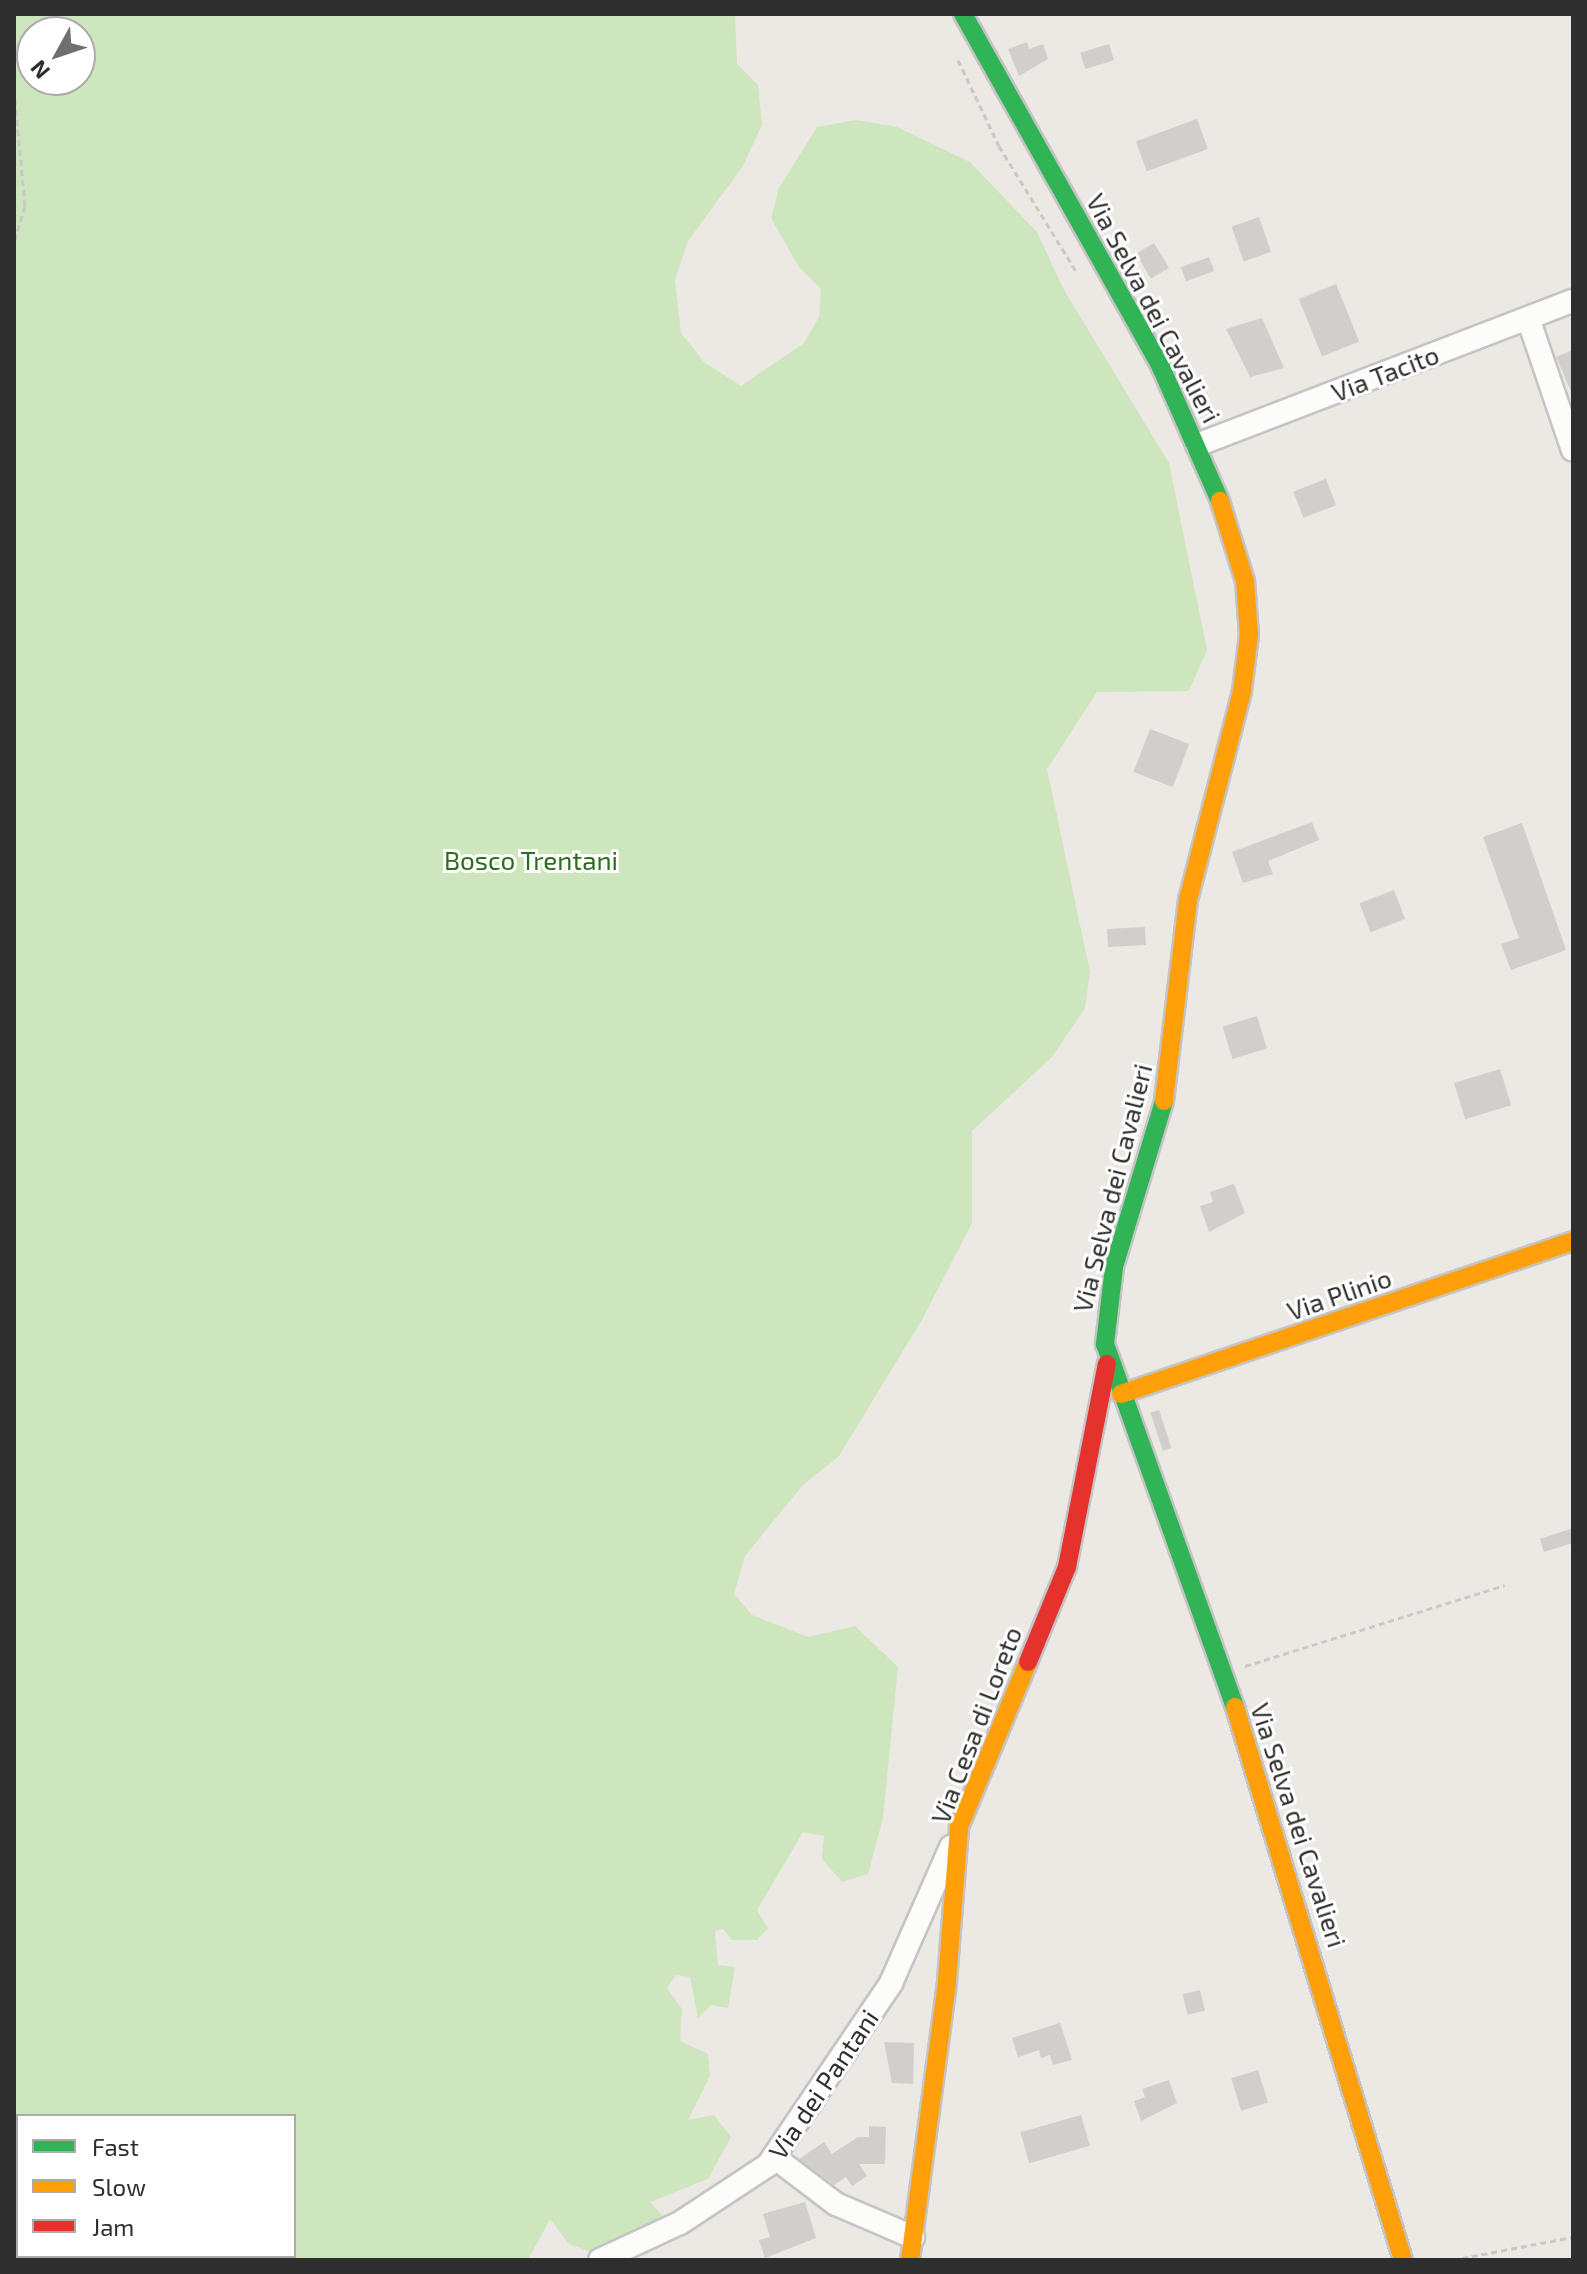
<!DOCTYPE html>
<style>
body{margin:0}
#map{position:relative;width:1587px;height:2274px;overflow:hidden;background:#ece8e4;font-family:"Exo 2",sans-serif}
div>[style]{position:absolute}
.green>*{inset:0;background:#cee6be}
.building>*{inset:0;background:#d1cecb;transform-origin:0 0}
.path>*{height:3px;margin-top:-1.5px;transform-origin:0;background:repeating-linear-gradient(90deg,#c9c9c8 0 6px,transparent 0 10px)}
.roads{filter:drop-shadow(2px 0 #c5c4c5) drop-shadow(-2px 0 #c5c4c5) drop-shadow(0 2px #c5c4c5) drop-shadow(0 -2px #c5c4c5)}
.street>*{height:22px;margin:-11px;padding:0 11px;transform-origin:11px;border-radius:11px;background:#fcfcfb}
.fast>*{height:18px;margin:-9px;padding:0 9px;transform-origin:9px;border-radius:9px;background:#30b455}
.slow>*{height:18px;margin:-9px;padding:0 9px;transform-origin:9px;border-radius:9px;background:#ff9f0a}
.jam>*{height:18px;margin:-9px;padding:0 9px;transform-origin:9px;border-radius:9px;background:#e5322d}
span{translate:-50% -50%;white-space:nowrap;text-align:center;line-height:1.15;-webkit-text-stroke:6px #fff;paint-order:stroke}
.street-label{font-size:26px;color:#2e2e2e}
.park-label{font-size:26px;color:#2c6e1b}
.frame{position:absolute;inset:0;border:16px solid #2e2e2e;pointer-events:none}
.legend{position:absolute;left:16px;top:2114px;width:280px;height:144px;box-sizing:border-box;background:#fff;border:2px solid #ababab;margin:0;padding:10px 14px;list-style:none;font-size:24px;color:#2e2e2e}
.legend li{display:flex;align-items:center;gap:16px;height:40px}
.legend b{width:40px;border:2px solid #ababab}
.north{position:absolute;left:16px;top:16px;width:80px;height:80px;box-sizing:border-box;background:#fff;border:2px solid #ababab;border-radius:50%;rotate:230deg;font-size:22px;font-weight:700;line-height:32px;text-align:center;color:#2e2e2e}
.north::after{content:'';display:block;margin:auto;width:28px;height:36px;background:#706f6e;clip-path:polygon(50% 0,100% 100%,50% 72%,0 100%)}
</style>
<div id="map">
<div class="green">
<i style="clip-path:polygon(evenodd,14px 14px,735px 14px,737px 64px,758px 85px,762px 125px,743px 166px,688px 241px,675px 280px,681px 333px,704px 362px,741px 386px,804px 343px,819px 317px,821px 289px,799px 267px,771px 218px,779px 188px,817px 127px,856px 120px,897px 127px,970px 162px,1037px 232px,1064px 290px,1169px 463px,1207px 650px,1189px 691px,1097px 692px,1047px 769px,1090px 972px,1085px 1008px,1052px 1057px,972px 1131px,972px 1223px,923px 1318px,839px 1456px,802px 1486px,745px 1556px,734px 1594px,752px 1615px,808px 1637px,855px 1626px,898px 1667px,883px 1818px,868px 1874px,842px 1882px,822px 1859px,824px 1836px,803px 1832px,757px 1910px,768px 1928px,757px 1940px,732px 1940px,723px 1929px,715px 1931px,718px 1965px,735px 1967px,728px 2008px,711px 2005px,698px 2018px,690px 1977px,676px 1975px,667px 1988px,682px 2009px,680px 2041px,708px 2054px,710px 2076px,688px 2120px,714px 2115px,731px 2137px,708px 2179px,650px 2202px,663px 2216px,600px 2255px,569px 2244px,550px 2219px,528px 2260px,14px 2260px,14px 14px,32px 32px,80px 32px,80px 80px,32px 80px,32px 32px,14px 14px,18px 2116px,294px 2116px,294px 2256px,18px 2256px,18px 2116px)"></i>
</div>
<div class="building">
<i style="clip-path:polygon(1027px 42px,1029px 49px,1043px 44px,1048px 59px,1019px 76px,1008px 49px)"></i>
<i style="left:1109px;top:44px;width:17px;height:30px;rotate:73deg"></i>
<i style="left:1197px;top:119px;width:32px;height:65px;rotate:70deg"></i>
<i style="left:1259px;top:217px;width:37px;height:29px;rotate:71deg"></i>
<i style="left:1154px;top:243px;width:29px;height:21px;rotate:59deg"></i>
<i style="left:1209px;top:257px;width:15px;height:30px;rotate:70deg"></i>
<i style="left:1336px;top:284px;width:62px;height:40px;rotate:68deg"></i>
<i style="clip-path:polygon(1262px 318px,1284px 368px,1250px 377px,1226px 329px)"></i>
<i style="clip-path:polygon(1573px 350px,1573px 396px,1556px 357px)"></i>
<i style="left:1326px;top:479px;width:28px;height:35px;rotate:69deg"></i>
<i style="left:1150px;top:729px;width:42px;height:46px;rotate:21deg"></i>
<i style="clip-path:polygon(1312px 822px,1319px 840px,1268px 861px,1273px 874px,1243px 883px,1232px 852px)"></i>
<i style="clip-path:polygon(1522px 823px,1566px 950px,1511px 970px,1501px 944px,1519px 938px,1483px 837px)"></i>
<i style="left:1394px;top:890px;width:31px;height:37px;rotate:69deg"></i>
<i style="left:1145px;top:927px;width:18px;height:38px;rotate:87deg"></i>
<i style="left:1257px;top:1016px;width:34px;height:36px;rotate:73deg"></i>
<i style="left:1500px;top:1069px;width:38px;height:48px;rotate:73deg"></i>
<i style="clip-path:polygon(1234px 1184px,1245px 1213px,1209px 1232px,1200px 1206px,1213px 1202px,1210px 1192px)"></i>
<i style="left:1159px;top:1410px;width:40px;height:9px;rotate:72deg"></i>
<i style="clip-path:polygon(1573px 1528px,1573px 1543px,1544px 1552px,1540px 1539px)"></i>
<i style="left:1200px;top:1990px;width:21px;height:18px;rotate:76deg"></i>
<i style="clip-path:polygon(1060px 2023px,1072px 2060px,1053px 2065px,1050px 2055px,1041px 2058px,1039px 2050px,1018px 2057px,1012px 2038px)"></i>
<i style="clip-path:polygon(884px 2042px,914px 2043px,913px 2084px,892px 2083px)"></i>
<i style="left:1258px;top:2070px;width:34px;height:28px;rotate:73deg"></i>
<i style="clip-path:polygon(1169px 2080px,1177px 2103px,1141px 2121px,1134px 2101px,1145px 2097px,1142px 2089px)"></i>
<i style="left:1081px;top:2115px;width:32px;height:63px;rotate:74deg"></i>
<i style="clip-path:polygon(869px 2126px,886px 2127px,885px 2164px,859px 2164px,867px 2176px,852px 2186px,846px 2177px,834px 2185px,799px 2159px,824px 2142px,832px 2154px,858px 2137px,869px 2137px)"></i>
<i style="clip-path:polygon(805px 2202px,816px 2238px,765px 2258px,759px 2240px,770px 2237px,763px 2214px)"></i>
</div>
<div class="path">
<i style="left:958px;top:60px;width:95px;rotate:64.5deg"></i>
<i style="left:999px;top:146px;width:149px;rotate:58.4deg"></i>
<i style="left:14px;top:90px;width:117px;rotate:84.6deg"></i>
<i style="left:25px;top:206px;width:39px;rotate:107deg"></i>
<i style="left:1245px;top:1666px;width:272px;rotate:-17.3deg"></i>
<i style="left:1452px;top:2260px;width:123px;rotate:-10.8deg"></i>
</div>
<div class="roads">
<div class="street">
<i style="left:1528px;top:318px;width:139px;rotate:71.2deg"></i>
<i style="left:1197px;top:445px;width:403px;rotate:-21deg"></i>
<i style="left:774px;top:2157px;width:78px;rotate:37.2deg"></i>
<i style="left:836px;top:2204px;width:84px;rotate:23.2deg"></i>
<i style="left:600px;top:2260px;width:88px;rotate:-24.8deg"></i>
<i style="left:680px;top:2223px;width:105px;rotate:-33.4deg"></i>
<i style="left:768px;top:2165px;width:220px;rotate:-55.9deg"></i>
<i style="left:891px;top:1983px;width:149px;rotate:-66.2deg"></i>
</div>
<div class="fast">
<i style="left:963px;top:14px;width:403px;rotate:60.7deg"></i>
<i style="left:1160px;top:365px;width:149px;rotate:66.2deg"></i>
<i style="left:1164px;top:1101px;width:173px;rotate:106.8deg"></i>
<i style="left:1114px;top:1267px;width:78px;rotate:96.7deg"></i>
<i style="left:1105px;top:1344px;width:386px;rotate:70.3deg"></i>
</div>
<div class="slow">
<i style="left:1164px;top:1101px;width:202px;rotate:-83.2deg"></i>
<i style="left:1188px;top:900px;width:216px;rotate:-75.5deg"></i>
<i style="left:1242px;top:691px;width:56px;rotate:-82.9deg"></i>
<i style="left:1249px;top:635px;width:54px;rotate:-94.2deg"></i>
<i style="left:1245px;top:581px;width:84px;rotate:-107.4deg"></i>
<i style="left:1121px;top:1394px;width:477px;rotate:-18.7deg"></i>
<i style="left:1235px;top:1707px;width:578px;rotate:73.1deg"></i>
<i style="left:910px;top:2260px;width:281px;rotate:-82.4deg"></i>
<i style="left:947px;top:1981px;width:154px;rotate:-85.5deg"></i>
<i style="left:959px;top:1827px;width:179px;rotate:-67.3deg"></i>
</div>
<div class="jam">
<i style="left:1028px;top:1662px;width:103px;rotate:-67.7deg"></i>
<i style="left:1067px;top:1567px;width:207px;rotate:-78.9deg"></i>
</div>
</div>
<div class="street-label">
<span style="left:1154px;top:308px;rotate:62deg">Via Selva dei Cavalieri</span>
<span style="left:1385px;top:373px;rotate:-21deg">Via Tacito</span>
<span style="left:1112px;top:1188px;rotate:-76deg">Via Selva dei Cavalieri</span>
<span style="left:1339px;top:1294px;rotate:-19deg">Via Plinio</span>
<span style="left:976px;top:1725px;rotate:-69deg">Via Cesa di Loreto</span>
<span style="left:1299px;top:1825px;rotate:72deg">Via Selva dei Cavalieri</span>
<span style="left:823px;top:2084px;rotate:-56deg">Via dei Pantani</span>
</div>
<div class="park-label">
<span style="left:531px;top:860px">Bosco Trentani</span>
</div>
<div class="frame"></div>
<ul class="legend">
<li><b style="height:10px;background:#30b455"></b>Fast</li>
<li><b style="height:10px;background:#ff9f0a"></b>Slow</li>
<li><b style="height:10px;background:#e5322d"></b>Jam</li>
</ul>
<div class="north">N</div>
</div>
